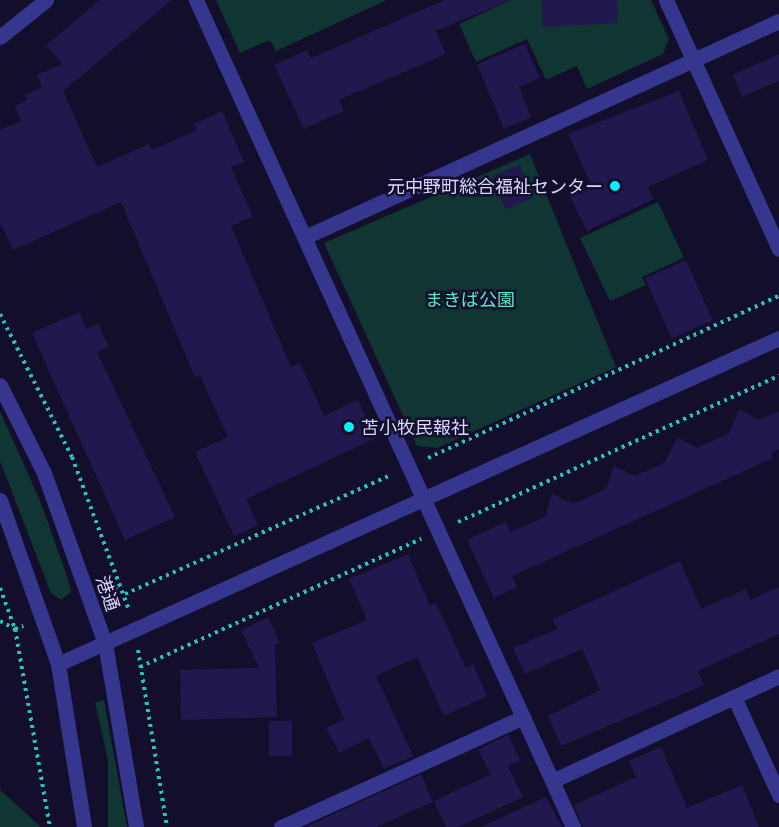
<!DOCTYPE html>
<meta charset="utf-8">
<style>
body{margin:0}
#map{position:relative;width:779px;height:827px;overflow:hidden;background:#120e2b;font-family:Manrope,"Noto Sans JP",sans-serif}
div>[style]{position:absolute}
.green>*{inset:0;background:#113533}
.building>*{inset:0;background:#21194d;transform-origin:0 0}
.path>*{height:4px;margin-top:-2px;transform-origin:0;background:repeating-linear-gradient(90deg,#25c6b5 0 3px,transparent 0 7.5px)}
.minor>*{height:15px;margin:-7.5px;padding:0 7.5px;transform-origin:7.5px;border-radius:7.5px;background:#36368e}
.dots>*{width:16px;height:16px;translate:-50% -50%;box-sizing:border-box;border:3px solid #120e2b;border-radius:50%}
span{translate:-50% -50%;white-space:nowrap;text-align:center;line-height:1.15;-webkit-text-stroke:5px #120e2b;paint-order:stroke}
.poi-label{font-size:18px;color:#dbd8ff}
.right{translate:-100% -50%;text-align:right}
.left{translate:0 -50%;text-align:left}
.park-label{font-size:18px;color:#59eac0}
.street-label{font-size:18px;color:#dbd8ff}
</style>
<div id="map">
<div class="green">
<i style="clip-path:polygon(216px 0,387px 0,276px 51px,270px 40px,240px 53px)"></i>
<i style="clip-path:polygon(511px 0,651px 0,669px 39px,663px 54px,587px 89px,577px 66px,546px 80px,527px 39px,476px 62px,459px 24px)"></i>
<i style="clip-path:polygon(530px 154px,616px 367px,437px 448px,417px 446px,324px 243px)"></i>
<i style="clip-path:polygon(658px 202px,684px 258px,642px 277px,646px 285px,610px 301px,580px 238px)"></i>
<i style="clip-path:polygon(0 411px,41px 503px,70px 585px,71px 592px,61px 600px,51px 593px,0 461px)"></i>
<i style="clip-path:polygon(104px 700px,127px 827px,108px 827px,108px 760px,95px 702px)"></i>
<i style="clip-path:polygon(0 790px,41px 827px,0 827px)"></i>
</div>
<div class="building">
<i style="clip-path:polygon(100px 0,172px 0,63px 91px,97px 167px,149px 144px,152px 150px,197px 130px,194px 124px,222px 111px,244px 162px,231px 167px,253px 217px,231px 226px,291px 367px,300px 363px,324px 416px,358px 400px,376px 438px,246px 499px,258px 525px,234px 536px,195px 452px,228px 437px,200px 375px,195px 377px,121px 202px,13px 250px,0 222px,0 130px,21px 121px,15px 106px,27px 100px,24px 95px,42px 87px,37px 75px,62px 64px,46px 45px)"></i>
<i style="clip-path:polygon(445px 0,510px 0,436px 31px,446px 54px,339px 100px,344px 111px,304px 129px,274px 65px,307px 50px,311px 58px)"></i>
<i style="clip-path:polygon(541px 0,617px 0,618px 23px,543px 27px)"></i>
<i style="clip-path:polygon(525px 44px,540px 78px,519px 87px,531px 117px,504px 129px,477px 64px)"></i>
<i style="clip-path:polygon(779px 54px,779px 81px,742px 97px,733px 75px)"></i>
<i style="clip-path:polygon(679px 91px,708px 160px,648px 187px,654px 199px,587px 231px,568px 193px,590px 182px,568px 134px)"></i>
<i style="left:520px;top:165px;width:36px;height:30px;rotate:69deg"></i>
<i style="left:686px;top:260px;width:66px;height:45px;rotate:66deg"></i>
<i style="clip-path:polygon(79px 312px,87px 329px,98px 324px,109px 347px,97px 352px,175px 517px,125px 540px,32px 333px)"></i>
<i style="clip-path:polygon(739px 409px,759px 420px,779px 411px,779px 449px,771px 453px,773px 458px,512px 576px,517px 587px,494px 598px,467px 540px,506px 522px,511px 532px,545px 517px,552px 494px,573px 504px,606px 489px,614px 466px,635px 476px,664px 463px,678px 437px,697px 448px,729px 433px)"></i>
<i style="clip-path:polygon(408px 554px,430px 606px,436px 603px,466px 668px,473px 664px,487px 696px,444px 716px,417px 657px,376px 676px,413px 756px,384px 769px,369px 738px,339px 753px,326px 728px,344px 719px,312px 643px,367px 620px,349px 579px)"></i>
<i style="clip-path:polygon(680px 561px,701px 609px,746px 589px,750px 600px,779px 587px,779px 634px,698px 671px,704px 685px,561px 746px,548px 716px,600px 690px,582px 649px,525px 674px,513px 648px,557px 629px,553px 619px)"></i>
<i style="clip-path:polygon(268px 617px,280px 643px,275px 645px,277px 717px,181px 720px,180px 670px,259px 668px,241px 630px)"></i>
<i style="left:269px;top:721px;width:23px;height:35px"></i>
<i style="left:508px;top:735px;width:28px;height:33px;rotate:64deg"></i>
<i style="clip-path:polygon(661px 747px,687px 808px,742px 785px,759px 827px,583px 827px,574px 805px,636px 777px,629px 761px)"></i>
<i style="clip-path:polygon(508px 766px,523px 797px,458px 827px,446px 827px,434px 801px)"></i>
<i style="clip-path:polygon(421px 774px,433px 802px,376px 827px,305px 827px)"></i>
<i style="clip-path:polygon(546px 797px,562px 827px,481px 827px)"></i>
</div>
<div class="path">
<i style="left:0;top:314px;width:160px;rotate:63.3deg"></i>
<i style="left:72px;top:457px;width:163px;rotate:69.6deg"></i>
<i style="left:428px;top:458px;width:387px;rotate:-24.8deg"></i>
<i style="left:458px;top:522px;width:353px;rotate:-24.5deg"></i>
<i style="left:0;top:588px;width:44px;rotate:69.9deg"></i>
<i style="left:15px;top:629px;width:201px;rotate:80deg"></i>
<i style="left:108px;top:591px;width:15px;rotate:-23deg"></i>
<i style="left:125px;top:594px;width:291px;rotate:-24.1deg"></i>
<i style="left:0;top:621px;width:17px;rotate:28deg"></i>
<i style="left:15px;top:629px;width:9px;rotate:-21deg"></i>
<i style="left:138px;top:650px;width:179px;rotate:80.7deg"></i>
<i style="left:140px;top:667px;width:309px;rotate:-24.5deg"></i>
</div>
<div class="minor">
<i style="left:196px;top:0;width:909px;rotate:65.49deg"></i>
<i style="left:666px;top:0;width:273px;rotate:65.6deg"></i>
<i style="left:0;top:37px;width:59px;rotate:-38.8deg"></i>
<i style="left:305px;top:237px;width:521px;rotate:-24.5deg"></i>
<i style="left:0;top:385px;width:98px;rotate:63.4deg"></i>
<i style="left:44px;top:473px;width:181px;rotate:70.3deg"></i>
<i style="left:105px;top:643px;width:187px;rotate:80.4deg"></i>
<i style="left:0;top:500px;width:174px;rotate:70.5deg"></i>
<i style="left:58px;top:664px;width:165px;rotate:80.9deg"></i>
<i style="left:58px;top:664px;width:791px;rotate:-24.33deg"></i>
<i style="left:734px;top:697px;width:108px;rotate:65.3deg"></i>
<i style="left:552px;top:781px;width:250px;rotate:-24.8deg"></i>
<i style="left:281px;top:827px;width:266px;rotate:-24.4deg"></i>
</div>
<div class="dots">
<i style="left:615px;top:186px;background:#04f0ff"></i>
<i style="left:349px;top:427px;background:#04f0ff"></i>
</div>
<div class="poi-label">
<span class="right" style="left:603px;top:186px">元中野町総合福祉センター</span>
<span class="left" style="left:361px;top:427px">苫小牧民報社</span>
</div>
<div class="park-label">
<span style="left:470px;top:299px">まきば公園</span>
</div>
<div class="street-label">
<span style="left:108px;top:593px;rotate:71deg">港通</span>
</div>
</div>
